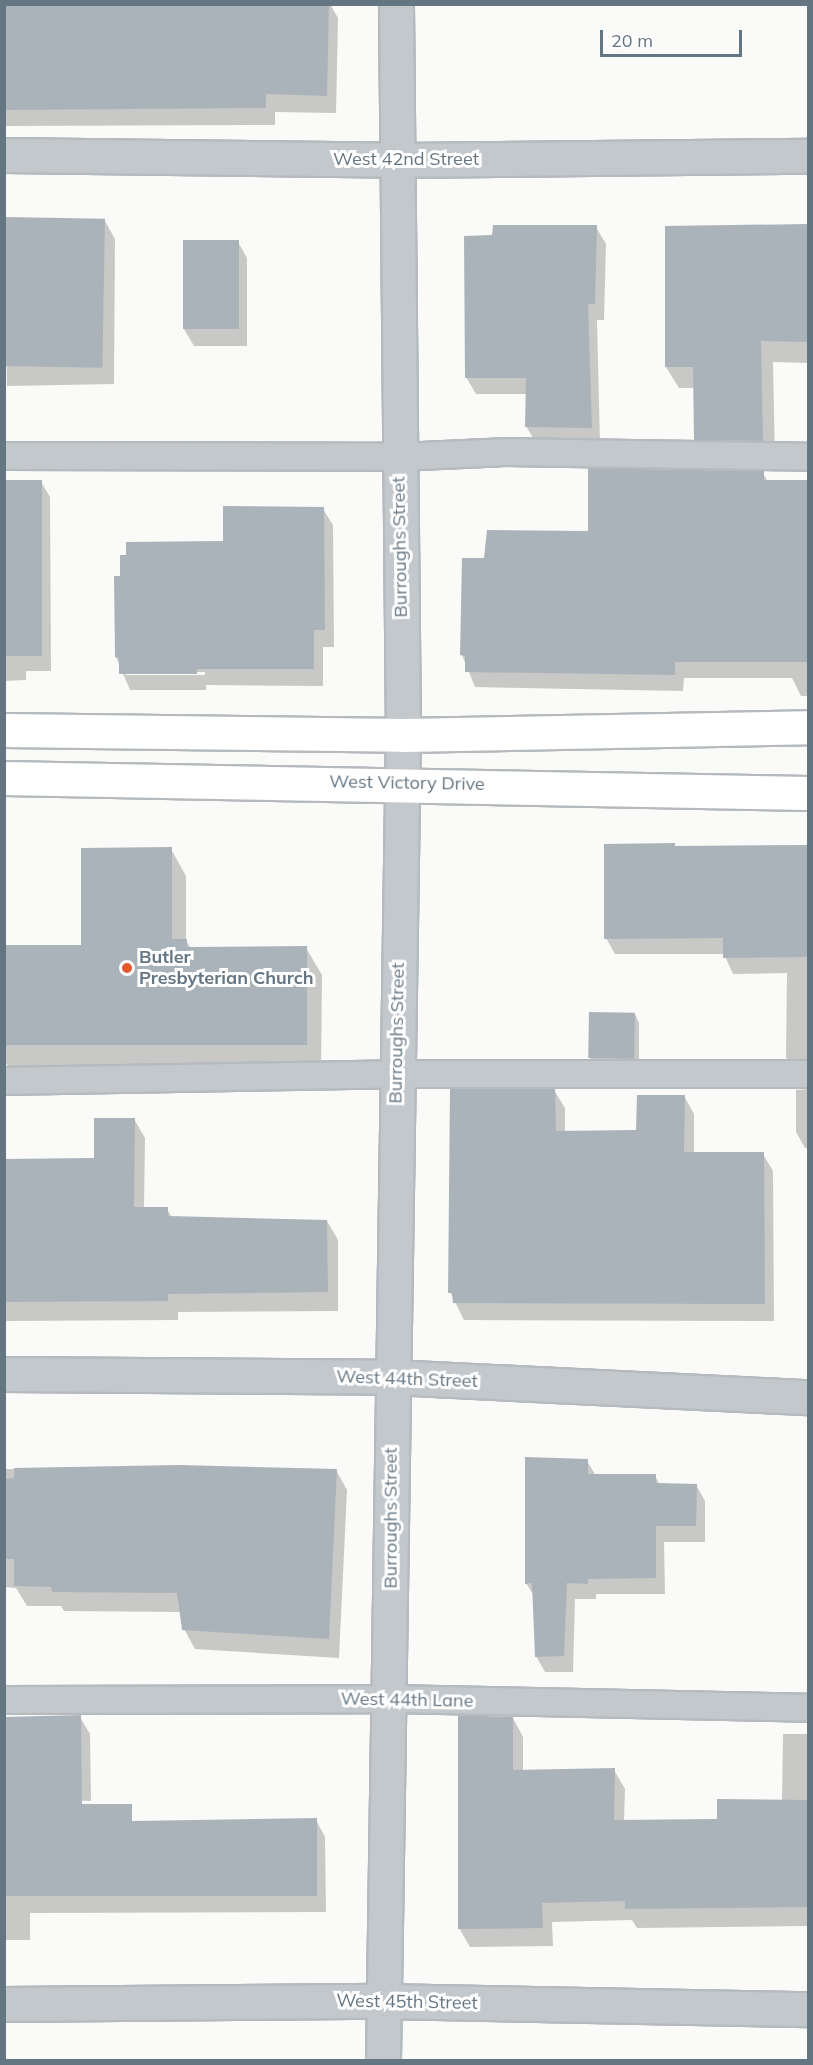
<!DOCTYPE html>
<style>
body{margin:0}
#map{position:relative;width:813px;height:2065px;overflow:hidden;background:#fafaf8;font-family:Mulish,sans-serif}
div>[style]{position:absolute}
.shadow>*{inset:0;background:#0003}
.building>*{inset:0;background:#aab3b9;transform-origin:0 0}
.roads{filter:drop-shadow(2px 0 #b5babe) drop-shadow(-2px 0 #b5babe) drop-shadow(0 2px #b5babe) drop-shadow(0 -2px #b5babe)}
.lane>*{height:26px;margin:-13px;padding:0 13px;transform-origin:13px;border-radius:13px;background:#c3c8cc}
.street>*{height:33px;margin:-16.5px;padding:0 16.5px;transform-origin:16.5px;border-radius:16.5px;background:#c3c8cc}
.primary>*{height:33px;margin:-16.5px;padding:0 16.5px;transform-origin:16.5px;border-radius:16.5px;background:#fff}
.dots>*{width:16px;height:16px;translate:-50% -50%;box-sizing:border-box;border:3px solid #fff;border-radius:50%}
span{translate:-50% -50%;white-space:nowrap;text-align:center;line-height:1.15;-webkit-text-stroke:6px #fff;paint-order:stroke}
.street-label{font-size:18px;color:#657683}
.poi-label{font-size:18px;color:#657683;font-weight:700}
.left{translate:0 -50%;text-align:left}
.frame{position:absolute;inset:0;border:6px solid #657683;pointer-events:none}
.scale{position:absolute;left:600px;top:30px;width:142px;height:27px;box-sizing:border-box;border:3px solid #657683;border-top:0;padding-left:8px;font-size:18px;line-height:21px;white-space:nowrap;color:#657683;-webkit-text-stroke:4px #fff;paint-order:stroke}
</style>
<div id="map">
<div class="shadow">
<i style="clip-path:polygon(4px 4px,330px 4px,338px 18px,336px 113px,275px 112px,275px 125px,4px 126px)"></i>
<i style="clip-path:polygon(4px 219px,104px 219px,115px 239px,114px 384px,7px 386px)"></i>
<i style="clip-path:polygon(808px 226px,808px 363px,773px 362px,775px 462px,708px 461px,695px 440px,695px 388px,679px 388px,666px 367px,666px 227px)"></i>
<i style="clip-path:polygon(596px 227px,606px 244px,604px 320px,597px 320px,600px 444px,536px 443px,526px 426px,527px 394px,476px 394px,466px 377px,494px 237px)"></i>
<i style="clip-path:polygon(185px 241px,238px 242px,247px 258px,247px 346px,194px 346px,184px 329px)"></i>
<i style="clip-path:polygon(763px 473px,768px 482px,808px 481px,808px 696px,801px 696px,792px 678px,684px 678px,683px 691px,475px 687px,462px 655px,485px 560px,590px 533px)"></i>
<i style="clip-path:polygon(4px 481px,41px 482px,50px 497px,51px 671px,26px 671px,26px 680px,4px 681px)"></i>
<i style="clip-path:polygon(evenodd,323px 509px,333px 525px,334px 647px,323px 647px,323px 686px,206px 685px,206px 690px,130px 690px,116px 657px,224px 543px,323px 509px,126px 672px,205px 672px,205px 675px,126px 675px,126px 672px)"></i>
<i style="clip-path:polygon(605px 846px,808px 846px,808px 1075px,796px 1073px,786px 1057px,787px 973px,733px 974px,724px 954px,615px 954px,606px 938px)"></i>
<i style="clip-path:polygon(171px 849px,186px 876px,186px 941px,191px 948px,306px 948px,322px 975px,321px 1072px,11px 1071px,4px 1060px,4px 947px,83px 946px)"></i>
<i style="clip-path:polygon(635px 1014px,639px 1023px,639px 1067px,595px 1066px,590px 1058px)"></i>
<i style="clip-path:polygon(808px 1089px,808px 1148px,805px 1148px,796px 1132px,796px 1090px)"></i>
<i style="clip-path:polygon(554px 1090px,565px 1108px,565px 1132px,638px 1131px,684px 1096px,694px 1114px,694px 1154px,763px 1154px,773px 1171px,774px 1321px,464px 1320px,450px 1292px)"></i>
<i style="clip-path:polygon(134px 1119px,145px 1138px,144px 1208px,167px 1209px,172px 1218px,327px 1221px,338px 1240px,338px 1311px,178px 1312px,178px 1320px,4px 1321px,4px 1160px,95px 1160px)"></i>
<i style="clip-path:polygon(587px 1461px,596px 1476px,655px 1476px,660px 1485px,696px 1485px,705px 1501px,705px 1542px,664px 1542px,665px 1594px,596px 1594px,596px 1599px,575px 1599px,573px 1672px,545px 1672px,536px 1656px,534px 1596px,526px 1583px)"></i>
<i style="clip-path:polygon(4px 1469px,336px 1470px,347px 1490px,339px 1658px,195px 1649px,184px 1629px,181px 1612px,64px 1611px,61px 1606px,27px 1606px,16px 1588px,4px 1587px)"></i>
<i style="clip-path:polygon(80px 1717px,90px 1734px,91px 1801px,16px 1799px)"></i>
<i style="clip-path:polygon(513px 1718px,523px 1737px,523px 1771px,614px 1770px,625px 1789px,624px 1822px,718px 1821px,782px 1801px,783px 1734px,808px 1734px,808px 1926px,637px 1928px,632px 1920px,552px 1922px,553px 1946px,470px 1947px,459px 1928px)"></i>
<i style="clip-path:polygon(316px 1820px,325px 1837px,326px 1912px,30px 1913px,30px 1940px,4px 1940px,4px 1853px)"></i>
</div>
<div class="building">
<i style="clip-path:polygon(6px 4px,329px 4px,327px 96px,266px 94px,266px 108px,5px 110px)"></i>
<i style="left:4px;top:217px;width:101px;height:149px;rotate:1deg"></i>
<i style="clip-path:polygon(808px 224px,808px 342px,761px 341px,763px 441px,694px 440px,693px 367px,665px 367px,665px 226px)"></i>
<i style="clip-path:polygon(493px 225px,597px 225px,595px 304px,588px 304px,592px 428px,525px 427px,526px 378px,465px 378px,464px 236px,492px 235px)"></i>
<i style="left:183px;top:240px;width:56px;height:89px"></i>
<i style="clip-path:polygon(588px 468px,764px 471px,764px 480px,808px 480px,808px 662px,675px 662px,675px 675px,465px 672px,465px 656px,460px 655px,462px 558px,484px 558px,487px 530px,588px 531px)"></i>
<i style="left:4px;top:480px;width:38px;height:176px"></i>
<i style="clip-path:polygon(223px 506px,324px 507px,325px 630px,314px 630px,314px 669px,197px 669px,197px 674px,119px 674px,119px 658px,115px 657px,114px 576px,120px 576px,120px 555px,126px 555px,126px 542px,223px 541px)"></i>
<i style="clip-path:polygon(675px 843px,675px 846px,808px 845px,808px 957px,723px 958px,723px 938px,604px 939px,604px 844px)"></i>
<i style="clip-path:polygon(172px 847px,172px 939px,187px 939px,187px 947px,307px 946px,307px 1045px,4px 1045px,4px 945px,81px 945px,81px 848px)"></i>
<i style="left:589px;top:1012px;width:46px;height:46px;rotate:1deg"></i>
<i style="clip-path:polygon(450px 1089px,555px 1089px,556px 1131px,636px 1130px,637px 1095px,685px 1095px,684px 1152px,764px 1152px,765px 1304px,453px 1303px,452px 1293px,448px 1293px)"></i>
<i style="clip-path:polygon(94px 1118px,135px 1118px,134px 1207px,168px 1207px,168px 1216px,327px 1220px,328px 1292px,168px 1294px,168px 1301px,4px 1302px,4px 1159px,94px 1158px)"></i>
<i style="clip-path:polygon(525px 1457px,588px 1459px,588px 1474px,656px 1474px,656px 1483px,697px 1484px,696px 1526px,656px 1526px,656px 1578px,588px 1579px,588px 1584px,567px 1583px,564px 1656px,535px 1657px,532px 1583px,525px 1584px)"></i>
<i style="clip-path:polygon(179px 1465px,337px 1469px,329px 1639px,182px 1630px,177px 1593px,52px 1592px,51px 1587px,14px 1586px,14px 1559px,4px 1559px,4px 1479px,14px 1478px,14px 1468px)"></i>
<i style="clip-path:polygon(81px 1715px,82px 1804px,132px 1804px,132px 1821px,317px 1818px,317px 1896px,4px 1896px,4px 1717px)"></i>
<i style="clip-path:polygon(458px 1715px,513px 1717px,513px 1770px,615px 1768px,614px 1820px,717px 1819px,717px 1799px,808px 1800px,808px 1907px,625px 1909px,625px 1901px,542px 1903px,543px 1928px,458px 1929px)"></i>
</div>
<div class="roads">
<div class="lane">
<i style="left:4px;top:456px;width:395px;rotate:0.1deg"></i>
<i style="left:399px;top:457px;width:106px;rotate:-2.7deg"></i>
<i style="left:505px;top:452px;width:303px;rotate:0.9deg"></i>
<i style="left:4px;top:1081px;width:392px;rotate:-1deg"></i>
<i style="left:396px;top:1074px;width:412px"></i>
<i style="left:4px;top:1700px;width:386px;rotate:-0.1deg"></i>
<i style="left:390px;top:1699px;width:418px;rotate:1.2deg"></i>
</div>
<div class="street">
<i style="left:4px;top:155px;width:392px;rotate:0.7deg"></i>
<i style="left:396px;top:160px;width:412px;rotate:-0.6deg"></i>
<i style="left:4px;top:1374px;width:388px;rotate:0.4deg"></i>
<i style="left:392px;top:1377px;width:416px;rotate:2.8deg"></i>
<i style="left:4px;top:2004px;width:378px;rotate:-0.5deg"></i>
<i style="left:382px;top:2001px;width:426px;rotate:1.1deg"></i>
<i style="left:383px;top:2060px;width:1325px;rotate:-89.14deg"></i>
<i style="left:403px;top:735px;width:731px;rotate:-90.55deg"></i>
</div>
<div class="primary">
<i style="left:4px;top:730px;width:399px;rotate:0.7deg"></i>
<i style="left:403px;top:735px;width:405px;rotate:-1.1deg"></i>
<i style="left:4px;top:778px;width:804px;rotate:1.07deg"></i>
</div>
</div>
<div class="dots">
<i style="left:127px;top:968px;background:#e4572e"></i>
</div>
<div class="street-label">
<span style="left:406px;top:159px">West 42nd Street</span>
<span style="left:400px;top:547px;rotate:-91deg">Burroughs Street</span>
<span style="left:407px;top:783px;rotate:1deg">West Victory Drive</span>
<span style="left:397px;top:1033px;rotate:-89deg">Burroughs Street</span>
<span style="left:407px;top:1379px;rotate:2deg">West 44th Street</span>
<span style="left:391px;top:1518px;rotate:-90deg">Burroughs Street</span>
<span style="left:407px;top:1700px;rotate:1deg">West 44th Lane</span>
<span style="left:407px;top:2002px;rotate:1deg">West 45th Street</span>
</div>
<div class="poi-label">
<span class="left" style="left:139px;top:968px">Butler<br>Presbyterian Church</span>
</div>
<div class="frame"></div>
<div class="scale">20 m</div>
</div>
